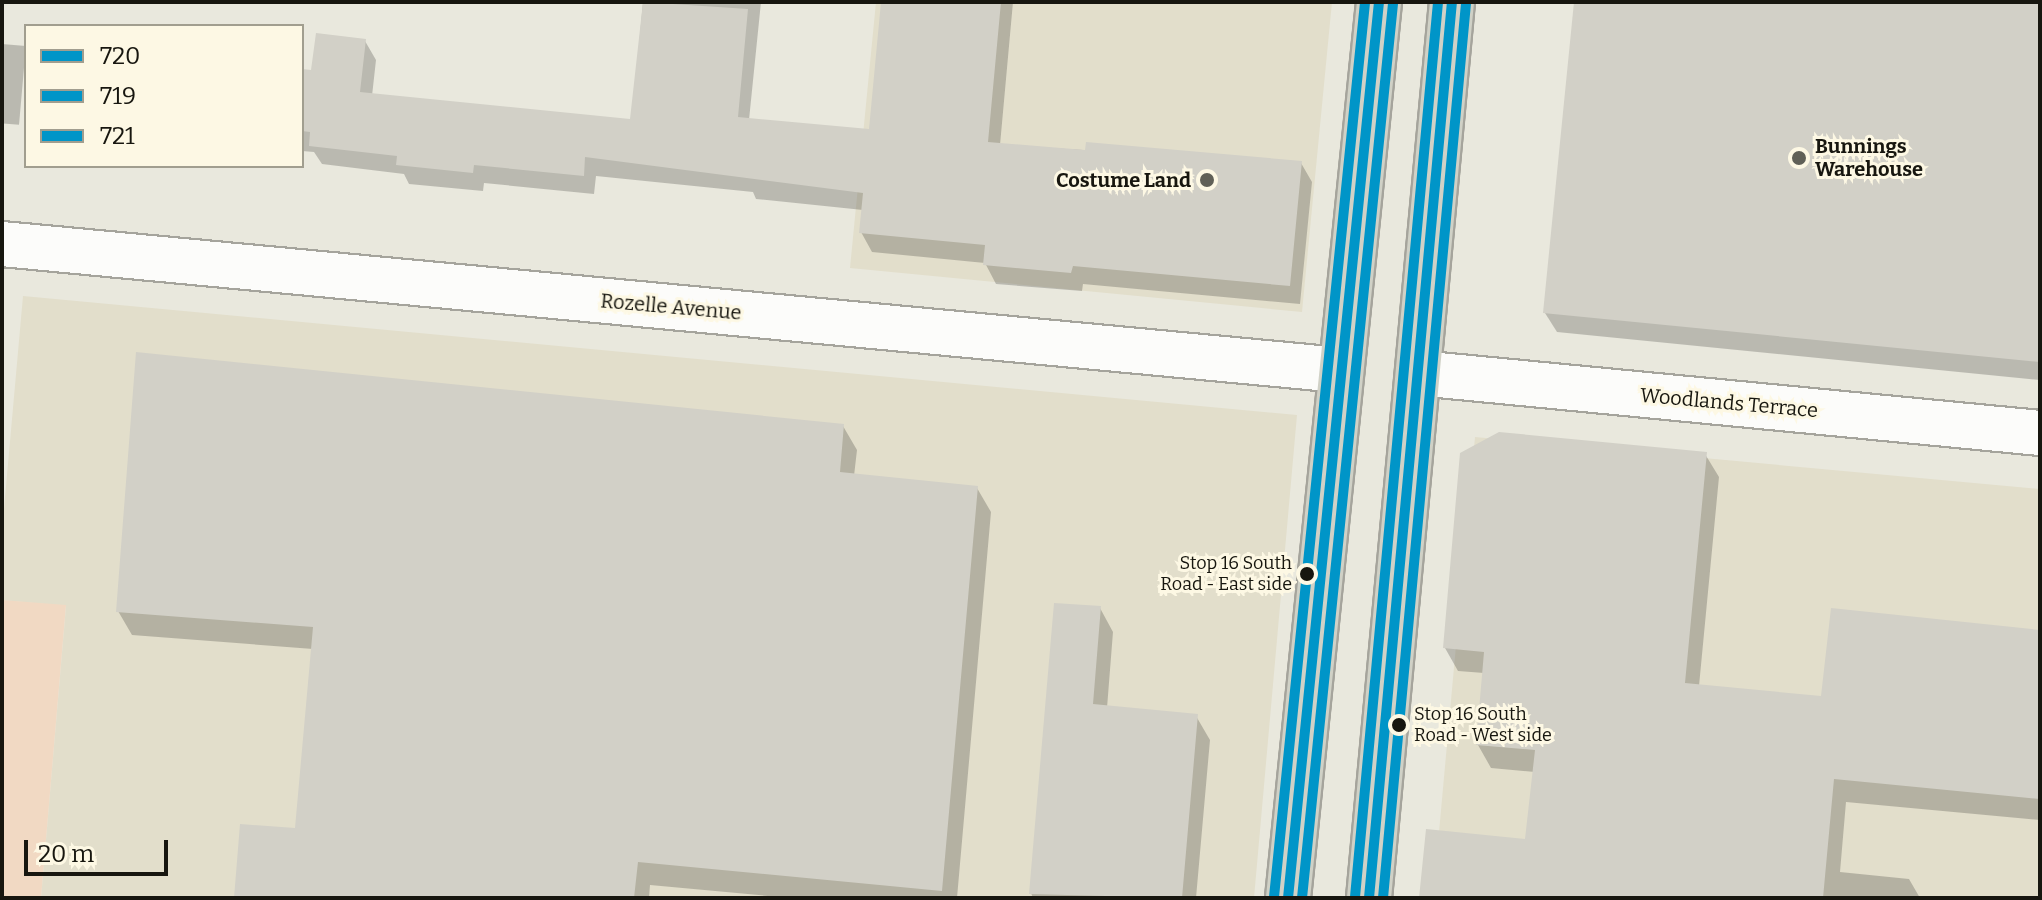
<!DOCTYPE html>
<style>
body{margin:0}
#map{position:relative;width:2042px;height:900px;overflow:hidden;background:#e9e8dd;font-family:Bitter,serif}
div>[style]{position:absolute}
.built>*{inset:0;background:#e2decb}
.green>*{inset:0;background:#f1d9c3}
.shadow>*{inset:0;background:#0003;transform-origin:0 0}
.building>*{inset:0;background:#d2d0c7}
.roads{filter:drop-shadow(2px 0 #a5a49c) drop-shadow(-2px 0 #a5a49c) drop-shadow(0 2px #a5a49c) drop-shadow(0 -2px #a5a49c)}
.minor>*{height:44px;margin:-22px;padding:0 22px;transform-origin:22px;border-radius:22px;background:#fcfcfa}
.highway>*{height:44px;margin:-22px;padding:0 22px;transform-origin:22px;border-radius:22px;background:#d0d1c6}
.bus-1>*{height:10px;margin:-5px;padding:0 5px;transform-origin:5px;border-radius:5px;background:#0095c8}
.bus-2>*{height:10px;margin:-5px;padding:0 5px;transform-origin:5px;border-radius:5px;background:#0095c8}
.bus-3>*{height:10px;margin:-5px;padding:0 5px;transform-origin:5px;border-radius:5px;background:#0095c8}
.dots>*{width:22px;height:22px;translate:-50% -50%;box-sizing:border-box;border:4px solid #fdf8e4;border-radius:50%}
span{translate:-50% -50%;white-space:nowrap;text-align:center;line-height:1.15;-webkit-text-stroke:6px #fdf8e4;paint-order:stroke}
.bus-label{font-size:18px;color:#17160f}
.right{translate:-100% -50%;text-align:right}
.left{translate:0 -50%;text-align:left}
.poi-label{font-size:20px;color:#17160f;font-weight:700}
.street-label{font-size:20px;color:#17160f}
.frame{position:absolute;inset:0;border:4px solid #17160f;pointer-events:none}
.legend{position:absolute;left:24px;top:24px;width:280px;height:144px;box-sizing:border-box;background:#fdf8e4;border:2px solid #a19e8f;margin:0;padding:10px 14px;list-style:none;font-size:24px;color:#17160f}
.legend li{display:flex;align-items:center;gap:16px;height:40px}
.legend b{width:40px;border:2px solid #a19e8f}
.scale{position:absolute;left:24px;top:840px;width:144px;height:36px;box-sizing:border-box;border:4px solid #17160f;border-top:0;padding-left:10px;font-size:24px;line-height:28px;white-space:nowrap;color:#17160f;-webkit-text-stroke:6px #fdf8e4;paint-order:stroke}
</style>
<div id="map">
<div class="built">
<i style="clip-path:polygon(876px 2px,1332px 2px,1302px 312px,850px 268px)"></i>
<i style="clip-path:polygon(23px 296px,1297px 415px,1254px 898px,41px 898px,66px 606px,2px 600px,2px 531px)"></i>
<i style="clip-path:polygon(1475px 437px,2040px 489px,2040px 898px,1433px 898px)"></i>
</div>
<div class="green">
<i style="clip-path:polygon(2px 600px,66px 605px,41px 898px,2px 898px)"></i>
</div>
<div class="shadow">
<i style="clip-path:polygon(643px 2px,761px 2px,749px 120px,871px 132px,883px 2px,1013px 2px,1000px 145px,1301px 163px,1312px 182px,1300px 304px,1083px 284px,1082px 291px,996px 284px,985px 263px,872px 252px,861px 232px,863px 210px,756px 199px,753px 192px,596px 176px,594px 194px,484px 183px,483px 191px,409px 184px,404px 174px,322px 164px,314px 152px,302px 151px,302px 70px,313px 71px,365px 41px,376px 60px,372px 96px,632px 121px)"></i>
<i style="clip-path:polygon(1576px 2px,2040px 2px,2040px 380px,1557px 332px,1545px 313px)"></i>
<i style="left:2px;top:44px;width:24px;height:79px;rotate:5deg"></i>
<i style="clip-path:polygon(843px 426px,857px 450px,854px 476px,977px 488px,991px 512px,957px 898px,790px 898px,650px 885px,649px 898px,236px 898px,297px 830px,313px 649px,132px 635px,118px 611px)"></i>
<i style="clip-path:polygon(1705px 454px,1719px 477px,1699px 686px,1823px 698px,2040px 632px,2040px 820px,1846px 802px,1840px 872px,1909px 879px,1920px 898px,1421px 898px,1527px 841px,1535px 772px,1491px 768px,1478px 745px,1484px 673px,1458px 671px,1445px 648px)"></i>
<i style="clip-path:polygon(1100px 608px,1113px 632px,1107px 708px,1196px 716px,1210px 740px,1196px 898px,1033px 898px,1031px 893px)"></i>
</div>
<div class="building">
<i style="clip-path:polygon(643px 2px,748px 9px,738px 117px,869px 129px,881px 2px,1001px 2px,988px 142px,1085px 150px,1086px 142px,1302px 161px,1290px 286px,1073px 266px,1071px 273px,983px 265px,985px 245px,859px 233px,863px 193px,585px 157px,584px 176px,474px 165px,473px 173px,396px 165px,397px 156px,309px 146px,310px 132px,302px 131px,302px 69px,311px 70px,316px 33px,366px 39px,360px 92px,630px 119px)"></i>
<i style="clip-path:polygon(1574px 2px,2040px 2px,2040px 362px,1543px 313px)"></i>
<i style="clip-path:polygon(136px 352px,844px 424px,840px 472px,978px 486px,942px 891px,638px 862px,634px 898px,234px 898px,240px 824px,295px 828px,313px 627px,116px 612px)"></i>
<i style="clip-path:polygon(1499px 432px,1707px 452px,1685px 683px,1821px 696px,1831px 608px,2040px 630px,2040px 799px,1834px 779px,1823px 898px,1419px 898px,1426px 829px,1525px 839px,1535px 750px,1476px 745px,1484px 652px,1443px 648px,1460px 453px)"></i>
<i style="clip-path:polygon(1054px 603px,1101px 606px,1093px 704px,1198px 714px,1182px 898px,1029px 894px)"></i>
</div>
<div class="roads">
<div class="minor">
<i style="left:2px;top:244px;width:1345px;rotate:5.38deg"></i>
<i style="left:1418px;top:373px;width:625px;rotate:5.51deg"></i>
</div>
<div class="highway">
<i style="left:1288px;top:898px;width:901px;rotate:-84.2deg"></i>
<i style="left:1369px;top:898px;width:900px;rotate:-84.71deg"></i>
</div>
</div>
<div class="bus-1">
<i style="left:1288px;top:898px;width:901px;rotate:-84.2deg"></i>
<i style="left:1369px;top:898px;width:900px;rotate:-84.71deg"></i>
</div>
<div class="bus-2">
<i style="left:1302px;top:898px;width:900px;rotate:-84.19deg"></i>
<i style="left:1383px;top:898px;width:899px;rotate:-84.7deg"></i>
</div>
<div class="bus-3">
<i style="left:1274px;top:897px;width:900px;rotate:-84.19deg"></i>
<i style="left:1355px;top:897px;width:899px;rotate:-84.7deg"></i>
</div>
<div class="dots">
<i style="left:1799px;top:158px;background:#606057"></i>
<i style="left:1207px;top:180px;background:#606057"></i>
<i style="left:1307px;top:574px;background:#17160f"></i>
<i style="left:1399px;top:725px;background:#17160f"></i>
</div>
<div class="bus-label">
<span class="right" style="left:1292px;top:574px">Stop 16 South<br>Road - East side</span>
<span class="left" style="left:1414px;top:725px">Stop 16 South<br>Road - West side</span>
</div>
<div class="poi-label">
<span class="left" style="left:1815px;top:158px">Bunnings<br>Warehouse</span>
<span class="right" style="left:1191px;top:180px">Costume Land</span>
</div>
<div class="street-label">
<span style="left:671px;top:307px;rotate:5deg">Rozelle Avenue</span>
<span style="left:1729px;top:403px;rotate:5deg">Woodlands Terrace</span>
</div>
<div class="frame"></div>
<ul class="legend">
<li><b style="height:10px;background:#0095c8"></b>720</li>
<li><b style="height:10px;background:#0095c8"></b>719</li>
<li><b style="height:10px;background:#0095c8"></b>721</li>
</ul>
<div class="scale">20 m</div>
</div>
